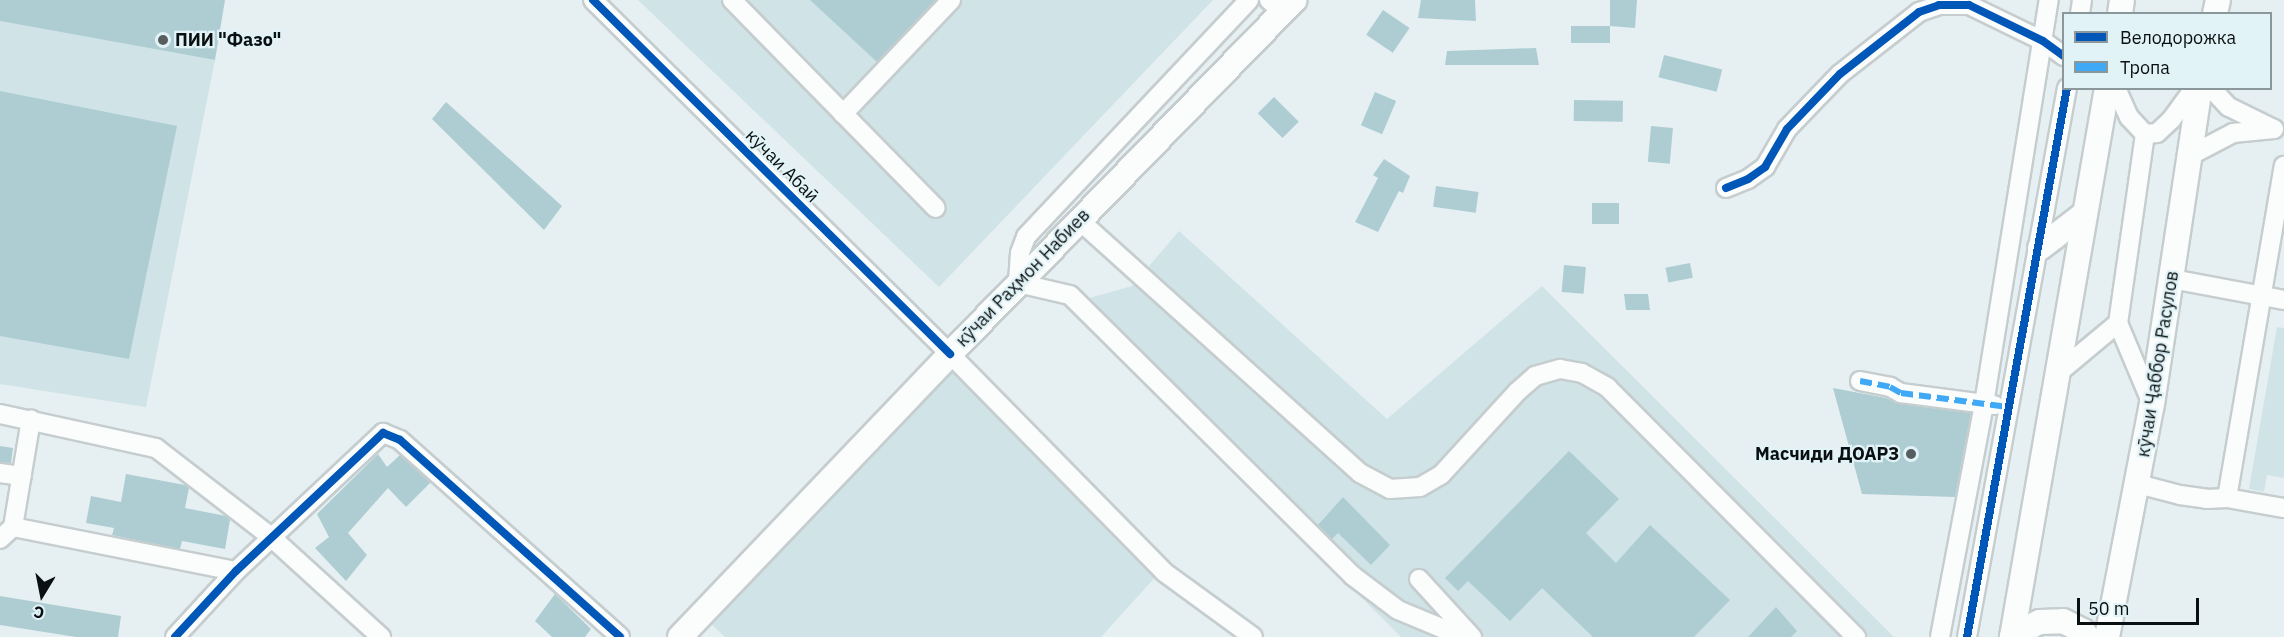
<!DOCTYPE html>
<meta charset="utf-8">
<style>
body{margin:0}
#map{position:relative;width:2284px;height:637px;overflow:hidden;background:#e6f0f2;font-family:"IBM Plex Sans",sans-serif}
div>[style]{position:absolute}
.built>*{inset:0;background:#d0e3e7}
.building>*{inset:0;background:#adcdd3;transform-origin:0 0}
.roads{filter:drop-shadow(2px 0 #c6cdcf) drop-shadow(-2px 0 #c6cdcf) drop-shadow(0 2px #c6cdcf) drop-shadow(0 -2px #c6cdcf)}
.minor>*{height:18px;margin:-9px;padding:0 9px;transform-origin:9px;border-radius:9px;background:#fbfdfd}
.major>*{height:24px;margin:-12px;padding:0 12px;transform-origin:12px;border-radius:12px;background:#fbfdfd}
.quiet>*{height:6px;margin-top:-3px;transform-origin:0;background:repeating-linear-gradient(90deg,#3fa9f5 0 12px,transparent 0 18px)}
.cycleway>*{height:8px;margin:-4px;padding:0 4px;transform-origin:4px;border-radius:4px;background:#0057b8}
.dots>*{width:16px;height:16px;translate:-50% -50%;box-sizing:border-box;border:3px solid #e1f3f7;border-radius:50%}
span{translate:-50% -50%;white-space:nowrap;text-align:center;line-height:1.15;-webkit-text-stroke:4.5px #e1f3f7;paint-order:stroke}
.poi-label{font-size:18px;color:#0a1011;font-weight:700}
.left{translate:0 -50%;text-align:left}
.right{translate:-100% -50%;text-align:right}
.street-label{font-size:18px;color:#0a1011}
.legend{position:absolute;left:2062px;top:12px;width:210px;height:78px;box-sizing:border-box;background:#e1f3f7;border:2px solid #8b989b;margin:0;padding:8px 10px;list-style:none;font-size:18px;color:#0a1011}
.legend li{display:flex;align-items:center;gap:12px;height:30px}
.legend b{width:30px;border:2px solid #8b989b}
.north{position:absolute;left:12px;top:565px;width:60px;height:60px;-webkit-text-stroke:4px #e1f3f7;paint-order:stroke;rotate:190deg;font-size:16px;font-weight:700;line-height:24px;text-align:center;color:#0a1011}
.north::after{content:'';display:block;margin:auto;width:21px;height:27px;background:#0a1011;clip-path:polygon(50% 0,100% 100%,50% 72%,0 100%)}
.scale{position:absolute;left:2077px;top:598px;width:122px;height:27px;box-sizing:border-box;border:3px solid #0a1011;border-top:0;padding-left:8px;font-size:18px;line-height:21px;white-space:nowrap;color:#0a1011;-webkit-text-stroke:4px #e1f3f7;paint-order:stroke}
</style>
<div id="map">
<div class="built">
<i style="clip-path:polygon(638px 0,1213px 0,939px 287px)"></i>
<i style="clip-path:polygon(0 21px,215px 60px,146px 407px,0 384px)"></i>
<i style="clip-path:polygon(1179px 231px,1387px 419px,1542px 286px,1894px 637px,1401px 637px,1068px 304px,1132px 286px)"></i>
<i style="clip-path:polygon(2277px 327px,2284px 328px,2284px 478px,2267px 475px,2264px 492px,2249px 489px)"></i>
<i style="clip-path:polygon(953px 372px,1159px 573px,1101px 637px,725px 637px,709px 622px)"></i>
</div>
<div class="building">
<i style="clip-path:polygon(0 0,225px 0,215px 60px,0 21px)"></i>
<i style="clip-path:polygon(810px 0,936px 0,877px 62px)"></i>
<i style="clip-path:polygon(1421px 0,1475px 0,1476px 21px,1418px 18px)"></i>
<i style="clip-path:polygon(1610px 0,1637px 0,1635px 28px,1610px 26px)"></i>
<i style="left:1383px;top:10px;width:32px;height:30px;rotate:34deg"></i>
<i style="left:1571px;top:26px;width:39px;height:17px"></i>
<i style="clip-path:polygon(1536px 48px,1539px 65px,1445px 65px,1447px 51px)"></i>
<i style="left:1664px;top:55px;width:60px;height:23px;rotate:14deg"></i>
<i style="clip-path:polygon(0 91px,177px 126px,129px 359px,0 336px)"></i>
<i style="left:1375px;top:92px;width:23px;height:36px;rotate:23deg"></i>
<i style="left:1274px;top:97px;width:35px;height:23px;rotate:45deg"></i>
<i style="left:1574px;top:100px;width:49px;height:21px;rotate:1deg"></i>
<i style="clip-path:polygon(446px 102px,562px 206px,544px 230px,432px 119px)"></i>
<i style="left:1651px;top:126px;width:22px;height:36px;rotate:5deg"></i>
<i style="clip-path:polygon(1384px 159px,1410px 176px,1403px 193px,1399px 191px,1378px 232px,1355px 222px,1378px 178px,1373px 175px)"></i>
<i style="left:1436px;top:186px;width:43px;height:21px;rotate:8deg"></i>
<i style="left:1592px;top:203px;width:27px;height:21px"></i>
<i style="left:1690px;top:263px;width:15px;height:25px;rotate:79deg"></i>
<i style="left:1564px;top:265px;width:22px;height:27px;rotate:5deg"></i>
<i style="clip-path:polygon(1624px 294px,1648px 294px,1650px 310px,1626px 310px)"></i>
<i style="clip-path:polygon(1833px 388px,1886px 398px,1900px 404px,1971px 413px,1955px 497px,1862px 494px)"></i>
<i style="clip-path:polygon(0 446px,13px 448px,11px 463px,0 462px)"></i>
<i style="clip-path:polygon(1569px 451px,1619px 499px,1586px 533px,1616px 563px,1650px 525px,1730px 600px,1694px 637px,1593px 637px,1542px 588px,1510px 621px,1468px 581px,1458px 591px,1445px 578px)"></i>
<i style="clip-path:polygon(378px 454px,387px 467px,400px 455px,431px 482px,406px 507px,388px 488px,348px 533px,367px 555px,346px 581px,315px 548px,329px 537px,317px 514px)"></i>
<i style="clip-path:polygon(126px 474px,185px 485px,189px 488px,185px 508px,226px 516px,230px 520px,225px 549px,182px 541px,180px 549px,112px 535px,114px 528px,86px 523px,91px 496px,121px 502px)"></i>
<i style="clip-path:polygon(1343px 497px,1390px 545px,1371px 565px,1338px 533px,1332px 539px,1318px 525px)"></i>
<i style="clip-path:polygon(555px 594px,591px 629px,585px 637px,552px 637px,535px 621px)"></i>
<i style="clip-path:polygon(0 596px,121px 616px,118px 637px,76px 637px,0 625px)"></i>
<i style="clip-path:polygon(1776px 607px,1797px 631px,1791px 637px,1748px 637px)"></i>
</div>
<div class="roads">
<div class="minor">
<i style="left:593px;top:0;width:503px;rotate:44.76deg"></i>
<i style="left:950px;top:354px;width:305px;rotate:45.5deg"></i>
<i style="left:1164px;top:572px;width:110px;rotate:36.1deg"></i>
<i style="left:732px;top:0;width:291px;rotate:45.6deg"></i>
<i style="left:1249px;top:0;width:325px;rotate:133.3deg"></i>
<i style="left:1026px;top:237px;width:17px;rotate:111deg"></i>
<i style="left:1020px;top:253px;width:30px;rotate:94deg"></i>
<i style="left:1018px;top:283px;width:53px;rotate:13deg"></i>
<i style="left:1070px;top:295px;width:399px;rotate:44.8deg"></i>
<i style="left:1353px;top:576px;width:56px;rotate:37.1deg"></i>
<i style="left:1398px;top:610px;width:70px;rotate:22.6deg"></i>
<i style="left:1269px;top:0;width:18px;rotate:43deg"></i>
<i style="left:2080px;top:14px;width:14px;rotate:-82deg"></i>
<i style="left:2116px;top:88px;width:32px;rotate:66deg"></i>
<i style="left:2129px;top:117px;width:23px;rotate:47deg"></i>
<i style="left:2211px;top:88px;width:26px;rotate:47deg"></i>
<i style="left:2229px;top:107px;width:50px;rotate:26.1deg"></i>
<i style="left:843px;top:114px;width:157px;rotate:-46.5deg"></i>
<i style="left:2145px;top:134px;width:191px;rotate:98.1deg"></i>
<i style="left:2118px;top:323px;width:88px;rotate:67.2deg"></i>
<i style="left:2145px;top:134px;width:12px;rotate:-5deg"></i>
<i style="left:2157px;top:133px;width:19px;rotate:-43deg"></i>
<i style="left:2171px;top:120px;width:39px;rotate:-54deg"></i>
<i style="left:2191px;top:155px;width:47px;rotate:-27.6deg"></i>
<i style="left:2233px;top:133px;width:41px;rotate:-5.6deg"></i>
<i style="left:1726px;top:188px;width:24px;rotate:-22deg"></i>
<i style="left:1748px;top:179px;width:21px;rotate:-35deg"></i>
<i style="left:1765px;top:167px;width:44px;rotate:-59.9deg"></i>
<i style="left:1787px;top:129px;width:76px;rotate:-46.1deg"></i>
<i style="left:1840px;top:74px;width:100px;rotate:-38.1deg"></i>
<i style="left:1919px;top:12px;width:21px;rotate:-19deg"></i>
<i style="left:1939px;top:5px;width:30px"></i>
<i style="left:1969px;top:5px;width:82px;rotate:25.9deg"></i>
<i style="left:2043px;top:41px;width:26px;rotate:36deg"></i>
<i style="left:1079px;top:220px;width:378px;rotate:42deg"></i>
<i style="left:1360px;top:473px;width:34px;rotate:28deg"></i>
<i style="left:1390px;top:489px;width:30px;rotate:-4deg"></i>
<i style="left:1420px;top:487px;width:24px;rotate:-30deg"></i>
<i style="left:1441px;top:475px;width:114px;rotate:-47.5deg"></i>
<i style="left:1518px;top:391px;width:23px;rotate:-41deg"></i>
<i style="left:1535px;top:376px;width:26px;rotate:-16deg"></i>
<i style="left:1560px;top:369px;width:22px;rotate:10deg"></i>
<i style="left:1582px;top:373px;width:29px;rotate:29deg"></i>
<i style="left:1607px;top:387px;width:353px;rotate:45.1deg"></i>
<i style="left:2172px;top:279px;width:114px;rotate:10.6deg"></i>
<i style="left:2058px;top:373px;width:78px;rotate:-39.8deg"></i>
<i style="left:1860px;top:381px;width:31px;rotate:11deg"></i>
<i style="left:1890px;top:387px;width:13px;rotate:29deg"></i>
<i style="left:1901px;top:393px;width:94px;rotate:7.4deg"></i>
<i style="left:0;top:414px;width:160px;rotate:12.3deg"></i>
<i style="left:156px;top:448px;width:145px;rotate:37.7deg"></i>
<i style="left:271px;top:537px;width:149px;rotate:42.3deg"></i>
<i style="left:0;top:473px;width:22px;rotate:8deg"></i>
<i style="left:2138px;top:484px;width:43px;rotate:14.7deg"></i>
<i style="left:2180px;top:495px;width:27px;rotate:8deg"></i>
<i style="left:2207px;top:499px;width:20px;rotate:-3deg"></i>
<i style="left:2227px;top:498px;width:337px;rotate:-80.3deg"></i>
<i style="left:2227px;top:498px;width:58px;rotate:10deg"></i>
<i style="left:13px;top:527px;width:227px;rotate:11.2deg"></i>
<i style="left:0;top:539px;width:18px;rotate:-43deg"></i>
<i style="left:13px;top:527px;width:109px;rotate:-80.5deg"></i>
<i style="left:1419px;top:579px;width:79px;rotate:47.6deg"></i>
<i style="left:175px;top:637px;width:90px;rotate:-47.3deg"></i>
<i style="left:236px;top:571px;width:202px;rotate:-43.2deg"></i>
<i style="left:383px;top:433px;width:18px;rotate:22deg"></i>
<i style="left:400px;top:440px;width:295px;rotate:41.8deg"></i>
<i style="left:1940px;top:637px;width:237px;rotate:-79.3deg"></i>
<i style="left:1984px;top:404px;width:409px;rotate:-80.9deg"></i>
<i style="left:1967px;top:637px;width:558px;rotate:-79.68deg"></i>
</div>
<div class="major">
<i style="left:2120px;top:14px;width:14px;rotate:-82deg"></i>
<i style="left:2215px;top:14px;width:14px;rotate:-78deg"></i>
<i style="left:2040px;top:248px;width:54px;rotate:-37.5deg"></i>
<i style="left:2012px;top:636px;width:31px;rotate:-27deg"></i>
<i style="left:2040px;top:622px;width:23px;rotate:-2deg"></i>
<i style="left:2063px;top:621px;width:22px;rotate:27deg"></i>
<i style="left:2083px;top:631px;width:7px;rotate:56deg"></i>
<i style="left:680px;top:637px;width:391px;rotate:-46.3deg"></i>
<i style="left:950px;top:354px;width:494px;rotate:-45.8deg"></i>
<i style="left:2012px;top:637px;width:557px;rotate:-80.18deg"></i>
<i style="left:2107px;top:637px;width:237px;rotate:-79.1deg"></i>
<i style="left:2152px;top:404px;width:320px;rotate:-81.4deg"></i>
</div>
</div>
<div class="quiet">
<i style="left:1860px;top:381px;width:31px;rotate:11deg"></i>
<i style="left:1890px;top:387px;width:13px;rotate:29deg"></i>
<i style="left:1901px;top:393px;width:108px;rotate:7.5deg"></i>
</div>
<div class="cycleway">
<i style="left:593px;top:0;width:503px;rotate:44.76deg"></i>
<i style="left:1726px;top:188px;width:24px;rotate:-22deg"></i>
<i style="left:1748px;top:179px;width:21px;rotate:-35deg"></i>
<i style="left:1765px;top:167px;width:44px;rotate:-59.9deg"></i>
<i style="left:1787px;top:129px;width:76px;rotate:-46.1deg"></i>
<i style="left:1840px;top:74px;width:100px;rotate:-38.1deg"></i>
<i style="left:1919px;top:12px;width:21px;rotate:-19deg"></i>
<i style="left:1939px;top:5px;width:30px"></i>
<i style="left:1969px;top:5px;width:82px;rotate:25.9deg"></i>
<i style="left:2043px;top:41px;width:26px;rotate:36deg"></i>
<i style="left:175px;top:637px;width:90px;rotate:-47.3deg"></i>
<i style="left:236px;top:571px;width:202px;rotate:-43.2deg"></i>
<i style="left:383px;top:433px;width:18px;rotate:22deg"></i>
<i style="left:400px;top:440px;width:295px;rotate:41.8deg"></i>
<i style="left:1967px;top:637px;width:558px;rotate:-79.68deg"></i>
</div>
<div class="dots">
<i style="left:163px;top:40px;background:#575e60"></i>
<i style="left:1911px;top:454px;background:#575e60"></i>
</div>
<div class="poi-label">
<span class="left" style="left:175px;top:40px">ПИИ "Фазо"</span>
<span class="right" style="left:1899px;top:454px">Масчиди ДОАРЗ</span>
</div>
<div class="street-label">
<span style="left:782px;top:166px;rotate:45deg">кӯчаи Абаӣ</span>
<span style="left:1023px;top:278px;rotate:-46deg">кӯчаи Раҳмон Набиев</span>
<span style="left:2158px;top:364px;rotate:-81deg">кӯчаи Ҷаббор Расулов</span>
</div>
<ul class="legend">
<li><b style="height:8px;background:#0057b8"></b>Велодорожка</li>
<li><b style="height:8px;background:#3fa9f5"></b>Тропа</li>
</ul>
<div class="north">С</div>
<div class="scale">50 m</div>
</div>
